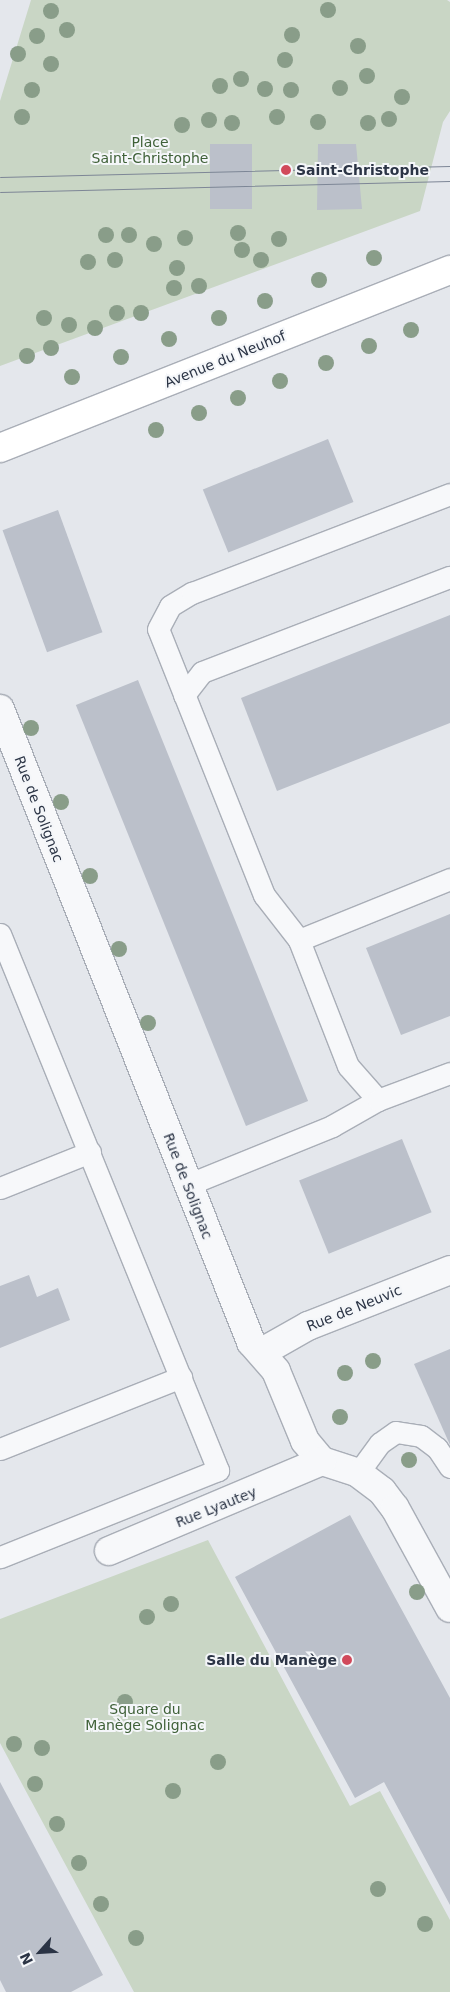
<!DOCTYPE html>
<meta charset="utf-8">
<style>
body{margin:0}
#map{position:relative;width:450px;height:1992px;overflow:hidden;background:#e4e7ec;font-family:"DejaVu Sans",sans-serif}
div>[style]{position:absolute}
.green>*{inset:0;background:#c9d6c5}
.building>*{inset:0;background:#bbc0ca;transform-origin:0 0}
.roads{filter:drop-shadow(1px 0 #a9aeb7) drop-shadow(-1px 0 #a9aeb7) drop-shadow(0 1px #a9aeb7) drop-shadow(0 -1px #a9aeb7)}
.lane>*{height:21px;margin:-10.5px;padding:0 10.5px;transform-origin:10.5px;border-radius:10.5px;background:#f7f8fa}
.street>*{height:28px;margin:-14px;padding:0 14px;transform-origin:14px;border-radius:14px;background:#f7f8fa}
.secondary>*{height:28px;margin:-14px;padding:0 14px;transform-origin:14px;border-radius:14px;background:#fff}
.tram>*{height:1px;margin:-0.5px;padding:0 0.5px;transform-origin:0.5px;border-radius:0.5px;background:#7d8696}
.trees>*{width:16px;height:16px;margin:-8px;border-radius:50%;background:#899d89}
.dots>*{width:14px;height:14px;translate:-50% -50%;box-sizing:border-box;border:2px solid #f4f6f9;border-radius:50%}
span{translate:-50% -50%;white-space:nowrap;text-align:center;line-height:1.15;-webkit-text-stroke:4px #f4f6f9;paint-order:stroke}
.park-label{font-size:14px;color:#3f6138}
.poi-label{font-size:14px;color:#2b3445;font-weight:700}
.left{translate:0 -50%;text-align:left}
.right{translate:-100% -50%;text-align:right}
.street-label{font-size:14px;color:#2b3445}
.north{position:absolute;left:15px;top:1927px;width:50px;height:50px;-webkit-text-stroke:4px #f4f6f9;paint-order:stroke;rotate:244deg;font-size:14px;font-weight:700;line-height:20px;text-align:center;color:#2b3445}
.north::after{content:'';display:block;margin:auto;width:18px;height:22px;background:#2b3445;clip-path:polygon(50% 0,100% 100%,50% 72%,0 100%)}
</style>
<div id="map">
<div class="green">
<i style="clip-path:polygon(31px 0,447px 0,450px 2px,450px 111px,443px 122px,420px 211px,0 366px,0 101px)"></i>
<i style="clip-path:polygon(208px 1540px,350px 1806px,380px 1791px,450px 1920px,450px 1992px,134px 1992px,0 1743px,0 1619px)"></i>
</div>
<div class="building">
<i style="left:210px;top:144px;width:42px;height:65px"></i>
<i style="clip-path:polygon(318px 144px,356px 144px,362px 209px,317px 210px)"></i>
<i style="left:328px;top:439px;width:68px;height:135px;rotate:68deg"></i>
<i style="left:58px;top:510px;width:130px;height:59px;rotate:70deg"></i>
<i style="clip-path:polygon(450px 615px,450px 723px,277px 791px,241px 698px)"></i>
<i style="left:138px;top:680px;width:454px;height:67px;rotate:68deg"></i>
<i style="clip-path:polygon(450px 914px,450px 1016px,401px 1035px,366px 948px)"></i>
<i style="left:402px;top:1139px;width:79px;height:111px;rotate:68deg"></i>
<i style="clip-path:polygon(29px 1275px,37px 1297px,58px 1288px,70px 1320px,0 1348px,0 1286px)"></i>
<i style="clip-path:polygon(450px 1349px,450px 1445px,414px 1364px)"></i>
<i style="clip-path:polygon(350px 1515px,450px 1698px,450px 1905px,384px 1782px,355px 1798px,235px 1577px)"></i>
<i style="clip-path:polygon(0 1782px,103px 1975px,71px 1992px,6px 1992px,0 1980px)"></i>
</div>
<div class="roads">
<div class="lane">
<i style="left:184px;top:695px;width:29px;rotate:-52deg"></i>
<i style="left:202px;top:672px;width:266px;rotate:-21deg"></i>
<i style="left:0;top:934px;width:579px;rotate:67.87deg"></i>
<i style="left:218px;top:1470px;width:235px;rotate:158.2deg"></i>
<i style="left:299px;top:940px;width:163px;rotate:-22deg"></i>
<i style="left:378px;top:1100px;width:45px;rotate:-131.4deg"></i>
<i style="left:348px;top:1066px;width:135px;rotate:-111.3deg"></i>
<i style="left:299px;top:940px;width:57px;rotate:-127.9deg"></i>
<i style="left:264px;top:895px;width:286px;rotate:-111.7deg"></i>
<i style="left:158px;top:629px;width:26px;rotate:-62deg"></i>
<i style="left:170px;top:606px;width:26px;rotate:-31deg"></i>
<i style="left:192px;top:593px;width:276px;rotate:-21deg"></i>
<i style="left:187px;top:1185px;width:157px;rotate:-22.1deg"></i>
<i style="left:332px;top:1126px;width:53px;rotate:-29.5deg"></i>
<i style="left:378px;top:1100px;width:77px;rotate:-20.6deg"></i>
<i style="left:0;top:1188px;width:97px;rotate:-21.8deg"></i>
<i style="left:0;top:1449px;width:195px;rotate:-21.7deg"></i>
<i style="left:358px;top:1473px;width:37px;rotate:-54deg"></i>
<i style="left:380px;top:1443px;width:19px;rotate:-35deg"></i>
<i style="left:396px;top:1432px;width:25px;rotate:9deg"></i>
<i style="left:421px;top:1436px;width:20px;rotate:37deg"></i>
<i style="left:437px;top:1448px;width:23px;rotate:56deg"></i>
</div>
<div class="street">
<i style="left:0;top:709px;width:681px;rotate:68.37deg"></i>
<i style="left:251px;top:1342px;width:38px;rotate:49deg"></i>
<i style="left:276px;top:1371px;width:76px;rotate:67.5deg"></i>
<i style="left:305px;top:1441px;width:26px;rotate:50deg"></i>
<i style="left:322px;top:1461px;width:38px;rotate:18deg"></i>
<i style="left:358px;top:1473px;width:30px;rotate:37deg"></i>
<i style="left:382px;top:1491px;width:21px;rotate:53deg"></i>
<i style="left:395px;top:1508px;width:114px;rotate:61.2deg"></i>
<i style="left:262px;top:1352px;width:53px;rotate:-29.5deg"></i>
<i style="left:308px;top:1326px;width:153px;rotate:-21.5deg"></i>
<i style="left:109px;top:1551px;width:231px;rotate:-22.9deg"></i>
</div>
<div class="secondary">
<i style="left:0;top:448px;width:484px;rotate:-21.6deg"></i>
</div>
</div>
<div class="tram">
<i style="left:0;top:177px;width:450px;rotate:-1.4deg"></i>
<i style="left:0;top:192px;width:450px;rotate:-1.4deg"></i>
</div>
<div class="trees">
<i style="left:328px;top:10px"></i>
<i style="left:51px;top:11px"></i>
<i style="left:67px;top:30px"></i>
<i style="left:292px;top:35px"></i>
<i style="left:37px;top:36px"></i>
<i style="left:358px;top:46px"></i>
<i style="left:18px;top:54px"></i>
<i style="left:285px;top:60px"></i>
<i style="left:51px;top:64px"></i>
<i style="left:367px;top:76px"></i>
<i style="left:241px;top:79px"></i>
<i style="left:220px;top:86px"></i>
<i style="left:340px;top:88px"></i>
<i style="left:265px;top:89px"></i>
<i style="left:32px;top:90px"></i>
<i style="left:291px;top:90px"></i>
<i style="left:402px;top:97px"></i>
<i style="left:22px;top:117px"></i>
<i style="left:277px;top:117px"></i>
<i style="left:389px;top:119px"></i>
<i style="left:209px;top:120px"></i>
<i style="left:318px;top:122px"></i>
<i style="left:232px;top:123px"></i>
<i style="left:368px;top:123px"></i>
<i style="left:182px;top:125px"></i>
<i style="left:238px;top:233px"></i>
<i style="left:106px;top:235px"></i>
<i style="left:129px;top:235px"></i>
<i style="left:185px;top:238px"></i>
<i style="left:279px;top:239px"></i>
<i style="left:154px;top:244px"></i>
<i style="left:242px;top:250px"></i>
<i style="left:374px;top:258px"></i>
<i style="left:115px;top:260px"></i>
<i style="left:261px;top:260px"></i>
<i style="left:88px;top:262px"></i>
<i style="left:177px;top:268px"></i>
<i style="left:319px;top:280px"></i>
<i style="left:199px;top:286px"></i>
<i style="left:174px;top:288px"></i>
<i style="left:265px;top:301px"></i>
<i style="left:117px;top:313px"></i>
<i style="left:141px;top:313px"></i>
<i style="left:44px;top:318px"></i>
<i style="left:219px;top:318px"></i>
<i style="left:69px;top:325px"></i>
<i style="left:95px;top:328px"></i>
<i style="left:411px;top:330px"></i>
<i style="left:169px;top:339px"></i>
<i style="left:369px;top:346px"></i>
<i style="left:51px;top:348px"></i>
<i style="left:27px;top:356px"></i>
<i style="left:121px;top:357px"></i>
<i style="left:326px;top:363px"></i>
<i style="left:72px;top:377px"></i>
<i style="left:280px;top:381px"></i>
<i style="left:238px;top:398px"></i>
<i style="left:199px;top:413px"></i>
<i style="left:156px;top:430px"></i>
<i style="left:31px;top:728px"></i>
<i style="left:61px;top:802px"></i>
<i style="left:90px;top:876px"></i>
<i style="left:119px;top:949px"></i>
<i style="left:148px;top:1023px"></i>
<i style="left:373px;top:1361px"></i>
<i style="left:345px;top:1373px"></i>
<i style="left:340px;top:1417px"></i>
<i style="left:409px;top:1460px"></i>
<i style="left:417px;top:1592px"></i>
<i style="left:171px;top:1604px"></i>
<i style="left:147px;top:1617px"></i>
<i style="left:125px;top:1702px"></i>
<i style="left:14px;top:1744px"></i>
<i style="left:42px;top:1748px"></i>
<i style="left:218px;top:1762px"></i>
<i style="left:35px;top:1784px"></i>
<i style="left:173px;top:1791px"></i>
<i style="left:57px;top:1824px"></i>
<i style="left:79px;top:1863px"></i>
<i style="left:378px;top:1889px"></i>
<i style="left:101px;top:1904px"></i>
<i style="left:425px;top:1924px"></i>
<i style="left:136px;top:1938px"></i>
</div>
<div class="dots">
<i style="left:286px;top:170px;background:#d1495b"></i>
<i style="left:347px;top:1660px;background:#d1495b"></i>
</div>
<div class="park-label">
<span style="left:150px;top:150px">Place<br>Saint-Christophe</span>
<span style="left:145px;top:1717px">Square du<br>Manège Solignac</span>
</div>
<div class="poi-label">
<span class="left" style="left:296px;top:170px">Saint-Christophe</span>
<span class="right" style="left:337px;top:1660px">Salle du Manège</span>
</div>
<div class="street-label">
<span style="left:225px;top:359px;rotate:-22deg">Avenue du Neuhof</span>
<span style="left:39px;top:809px;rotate:69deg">Rue de Solignac</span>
<span style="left:188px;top:1186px;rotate:69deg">Rue de Solignac</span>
<span style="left:354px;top:1308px;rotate:-22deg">Rue de Neuvic</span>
<span style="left:216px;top:1507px;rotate:-22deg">Rue Lyautey</span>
</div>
<div class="north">N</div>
</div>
